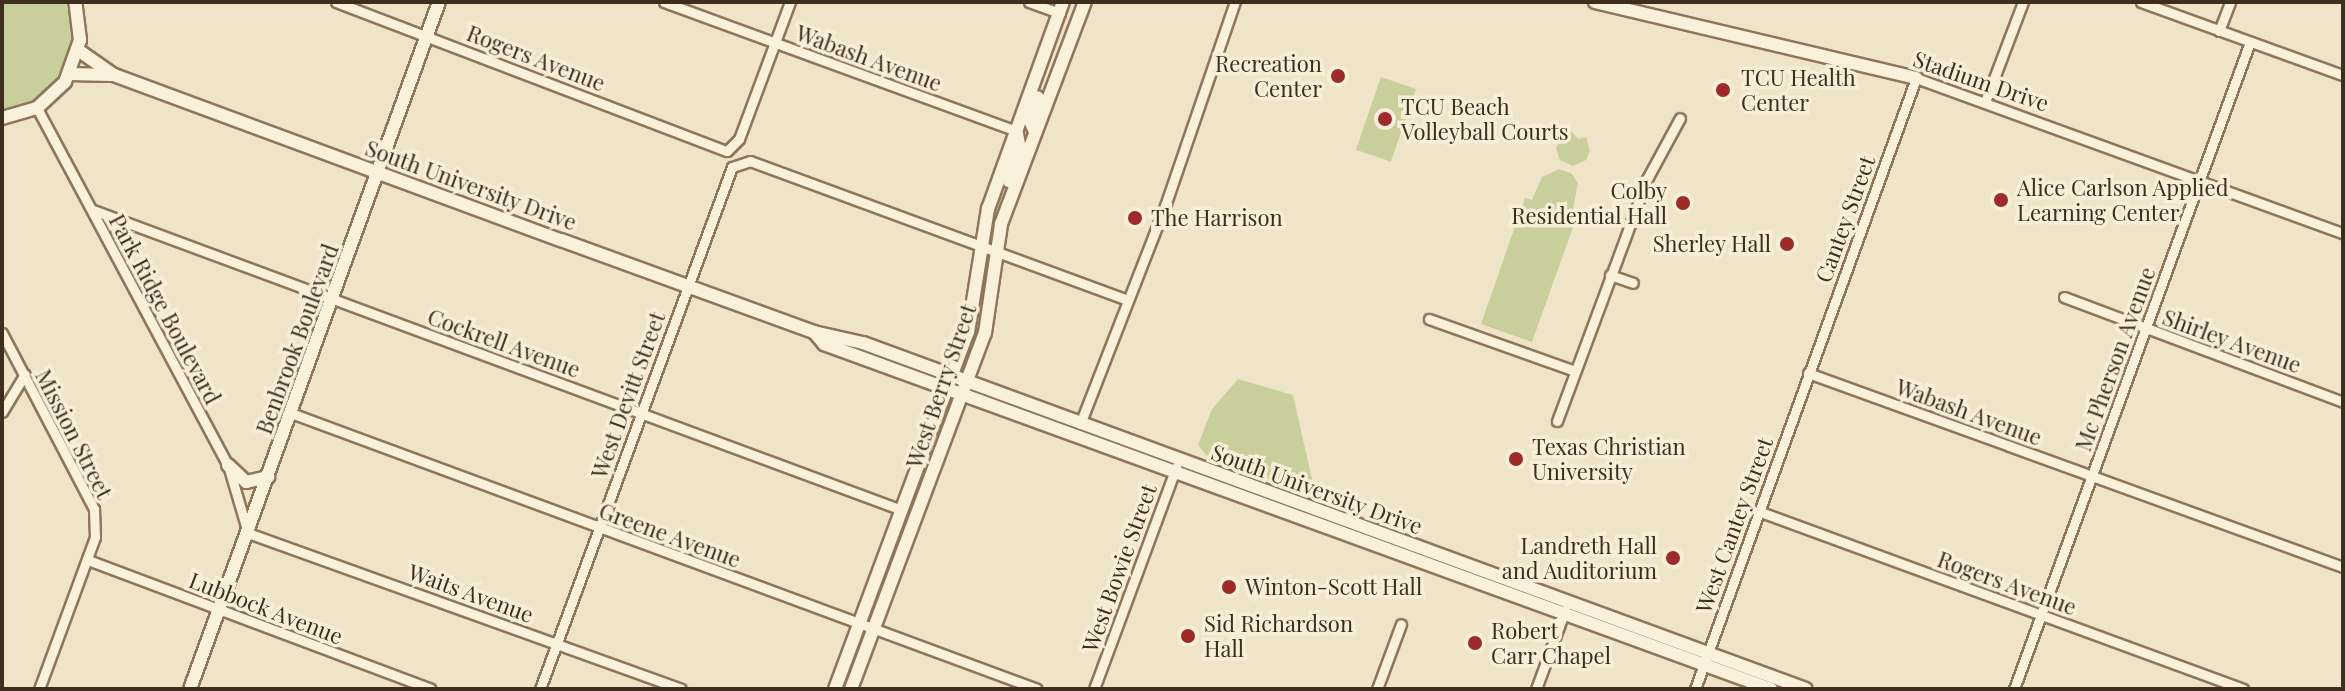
<!DOCTYPE html>
<style>
body{margin:0}
#map{position:relative;width:2345px;height:691px;overflow:hidden;background:#f0e4c8;font-family:"Playfair Display",serif}
div>[style]{position:absolute}
.green>*{inset:0;background:#c9cf9b;transform-origin:0 0}
.roads{filter:drop-shadow(2px 0 #8d765c) drop-shadow(-2px 0 #8d765c) drop-shadow(0 2px #8d765c) drop-shadow(0 -2px #8d765c)}
.street>*{height:9px;margin:-4.5px;padding:0 4.5px;transform-origin:4.5px;border-radius:4.5px;background:#faf1dc}
.secondary>*{height:12px;margin:-6px;padding:0 6px;transform-origin:6px;border-radius:6px;background:#faf1dc}
.dots>*{width:22px;height:22px;translate:-50% -50%;box-sizing:border-box;border:4px solid #f7eed8;border-radius:50%}
span{translate:-50% -50%;white-space:nowrap;text-align:center;line-height:1.15;-webkit-text-stroke:7px #f7eed8;paint-order:stroke}
.street-label{font-size:22px;color:#3d2e20}
.poi-label{font-size:22px;color:#3d2e20}
.right{translate:-100% -50%;text-align:right}
.left{translate:0 -50%;text-align:left}
.frame{position:absolute;inset:0;border:4px solid #3d2e20;pointer-events:none}
</style>
<div id="map">
<div class="green">
<i style="clip-path:polygon(2px 2px,66px 2px,73px 30px,71px 50px,54px 84px,31px 102px,2px 110px)"></i>
<i style="left:1381px;top:77px;width:37px;height:77px;rotate:19deg"></i>
<i style="clip-path:polygon(1572px 132px,1578px 139px,1586px 137px,1590px 151px,1586px 160px,1573px 166px,1560px 160px,1556px 148px,1563px 135px)"></i>
<i style="clip-path:polygon(1559px 169px,1571px 173px,1578px 183px,1572px 214px,1577px 216px,1532px 342px,1481px 324px,1525px 198px,1532px 200px,1542px 177px)"></i>
<i style="clip-path:polygon(1238px 379px,1293px 395px,1316px 497px,1206px 455px,1198px 445px,1212px 409px)"></i>
</div>
<div class="roads">
<div class="street">
<i style="left:336px;top:2px;width:418px;rotate:20.9deg"></i>
<i style="left:727px;top:151px;width:17px;rotate:-45deg"></i>
<i style="left:739px;top:139px;width:146px;rotate:-69.6deg"></i>
<i style="left:664px;top:2px;width:375px;rotate:20.1deg"></i>
<i style="left:1029px;top:2px;width:33px;rotate:20deg"></i>
<i style="left:2141px;top:2px;width:215px;rotate:19.9deg"></i>
<i style="left:2219px;top:31px;width:31px;rotate:-69deg"></i>
<i style="left:1985px;top:102px;width:107px;rotate:-69.2deg"></i>
<i style="left:37px;top:108px;width:405px;rotate:61.9deg"></i>
<i style="left:228px;top:465px;width:71px;rotate:73.6deg"></i>
<i style="left:248px;top:533px;width:460px;rotate:19.8deg"></i>
<i style="left:93px;top:210px;width:863px;rotate:20.35deg"></i>
<i style="left:1610px;top:275px;width:24px;rotate:19deg"></i>
<i style="left:2064px;top:297px;width:298px;rotate:20.6deg"></i>
<i style="left:1429px;top:319px;width:155px;rotate:19.6deg"></i>
<i style="left:2px;top:333px;width:199px;rotate:62.4deg"></i>
<i style="left:94px;top:509px;width:28px;rotate:88deg"></i>
<i style="left:95px;top:537px;width:162px;rotate:110.2deg"></i>
<i style="left:1808px;top:373px;width:569px;rotate:19.93deg"></i>
<i style="left:2px;top:412px;width:44px;rotate:-58.8deg"></i>
<i style="left:291px;top:413px;width:795px;rotate:20.3deg"></i>
<i style="left:1557px;top:421px;width:258px;rotate:-69.6deg"></i>
<i style="left:1647px;top:179px;width:69px;rotate:-61.6deg"></i>
<i style="left:1080px;top:424px;width:234px;rotate:-68.7deg"></i>
<i style="left:1165px;top:206px;width:216px;rotate:-71.1deg"></i>
<i style="left:1758px;top:511px;width:517px;rotate:20.15deg"></i>
<i style="left:88px;top:560px;width:366px;rotate:20.6deg"></i>
<i style="left:540px;top:689px;width:556px;rotate:-69.81deg"></i>
<i style="left:732px;top:167px;width:19px;rotate:-18deg"></i>
<i style="left:750px;top:161px;width:401px;rotate:20.2deg"></i>
<i style="left:1094px;top:689px;width:237px;rotate:-69.7deg"></i>
<i style="left:1377px;top:689px;width:69px;rotate:-69.7deg"></i>
<i style="left:1536px;top:689px;width:84px;rotate:-69.8deg"></i>
<i style="left:1695px;top:689px;width:650px;rotate:-70.11deg"></i>
<i style="left:1916px;top:78px;width:454px;rotate:20deg"></i>
<i style="left:2014px;top:689px;width:689px;rotate:-69.96deg"></i>
</div>
<div class="secondary">
<i style="left:1595px;top:2px;width:330px;rotate:13.3deg"></i>
<i style="left:78px;top:50px;width:44px;rotate:34.8deg"></i>
<i style="left:114px;top:75px;width:476px;rotate:20.3deg"></i>
<i style="left:561px;top:240px;width:269px;rotate:20deg"></i>
<i style="left:814px;top:332px;width:50px;rotate:12.7deg"></i>
<i style="left:863px;top:343px;width:1004px;rotate:20.15deg"></i>
<i style="left:70px;top:74px;width:41px;rotate:1.4deg"></i>
<i style="left:2px;top:118px;width:36px;rotate:-16deg"></i>
<i style="left:37px;top:108px;width:38px;rotate:-43deg"></i>
<i style="left:65px;top:82px;width:45px;rotate:-70.3deg"></i>
<i style="left:80px;top:40px;width:38px;rotate:-97deg"></i>
<i style="left:1035px;top:132px;width:13px;rotate:-113deg"></i>
<i style="left:1030px;top:120px;width:24px;rotate:-71deg"></i>
<i style="left:1009px;top:181px;width:34px;rotate:-71deg"></i>
<i style="left:1020px;top:149px;width:16px;rotate:-101deg"></i>
<i style="left:814px;top:332px;width:16px;rotate:50deg"></i>
<i style="left:824px;top:344px;width:1008px;rotate:20.02deg"></i>
<i style="left:228px;top:465px;width:25px;rotate:43deg"></i>
<i style="left:246px;top:482px;width:23px;rotate:-13deg"></i>
<i style="left:190px;top:689px;width:731px;rotate:-70.08deg"></i>
<i style="left:835px;top:689px;width:381px;rotate:-69.6deg"></i>
<i style="left:968px;top:332px;width:125px;rotate:-80.8deg"></i>
<i style="left:988px;top:209px;width:220px;rotate:-70.1deg"></i>
<i style="left:851px;top:689px;width:380px;rotate:-69.4deg"></i>
<i style="left:985px;top:333px;width:110px;rotate:-81.6deg"></i>
<i style="left:1001px;top:224px;width:237px;rotate:-69.3deg"></i>
</div>
</div>
<div class="dots">
<i style="left:1338px;top:76px;background:#9e2a2b"></i>
<i style="left:1723px;top:90px;background:#9e2a2b"></i>
<i style="left:1385px;top:119px;background:#9e2a2b"></i>
<i style="left:2001px;top:200px;background:#9e2a2b"></i>
<i style="left:1683px;top:203px;background:#9e2a2b"></i>
<i style="left:1135px;top:218px;background:#9e2a2b"></i>
<i style="left:1787px;top:244px;background:#9e2a2b"></i>
<i style="left:1516px;top:459px;background:#9e2a2b"></i>
<i style="left:1673px;top:558px;background:#9e2a2b"></i>
<i style="left:1229px;top:587px;background:#9e2a2b"></i>
<i style="left:1188px;top:636px;background:#9e2a2b"></i>
<i style="left:1475px;top:643px;background:#9e2a2b"></i>
</div>
<div class="street-label">
<span style="left:536px;top:58px;rotate:21deg">Rogers Avenue</span>
<span style="left:869px;top:58px;rotate:20deg">Wabash Avenue</span>
<span style="left:1981px;top:81px;rotate:19deg">Stadium Drive</span>
<span style="left:471px;top:185px;rotate:20deg">South University Drive</span>
<span style="left:1845px;top:219px;rotate:-70deg">Cantey Street</span>
<span style="left:165px;top:309px;rotate:62deg">Park Ridge Boulevard</span>
<span style="left:297px;top:339px;rotate:-70deg">Benbrook Boulevard</span>
<span style="left:2232px;top:341px;rotate:20deg">Shirley Avenue</span>
<span style="left:504px;top:343px;rotate:20deg">Cockrell Avenue</span>
<span style="left:2115px;top:359px;rotate:-70deg">Mc Pherson Avenue</span>
<span style="left:941px;top:386px;rotate:-71deg">West Berry Street</span>
<span style="left:628px;top:395px;rotate:-70deg">West Devitt Street</span>
<span style="left:1969px;top:412px;rotate:20deg">Wabash Avenue</span>
<span style="left:74px;top:434px;rotate:63deg">Mission Street</span>
<span style="left:1317px;top:489px;rotate:20deg">South University Drive</span>
<span style="left:1734px;top:525px;rotate:-70deg">West Cantey Street</span>
<span style="left:670px;top:535px;rotate:20deg">Greene Avenue</span>
<span style="left:1119px;top:568px;rotate:-70deg">West Bowie Street</span>
<span style="left:2007px;top:583px;rotate:20deg">Rogers Avenue</span>
<span style="left:471px;top:593px;rotate:20deg">Waits Avenue</span>
<span style="left:266px;top:608px;rotate:21deg">Lubbock Avenue</span>
</div>
<div class="poi-label">
<span class="right" style="left:1322px;top:76px">Recreation<br>Center</span>
<span class="left" style="left:1741px;top:90px">TCU Health<br>Center</span>
<span class="left" style="left:1401px;top:119px">TCU Beach<br>Volleyball Courts</span>
<span class="left" style="left:2017px;top:200px">Alice Carlson Applied<br>Learning Center</span>
<span class="right" style="left:1667px;top:203px">Colby<br>Residential Hall</span>
<span class="left" style="left:1151px;top:218px">The Harrison</span>
<span class="right" style="left:1771px;top:244px">Sherley Hall</span>
<span class="left" style="left:1532px;top:459px">Texas Christian<br>University</span>
<span class="right" style="left:1657px;top:558px">Landreth Hall<br>and Auditorium</span>
<span class="left" style="left:1245px;top:587px">Winton-Scott Hall</span>
<span class="left" style="left:1204px;top:636px">Sid Richardson<br>Hall</span>
<span class="left" style="left:1491px;top:643px">Robert<br>Carr Chapel</span>
</div>
<div class="frame"></div>
</div>
